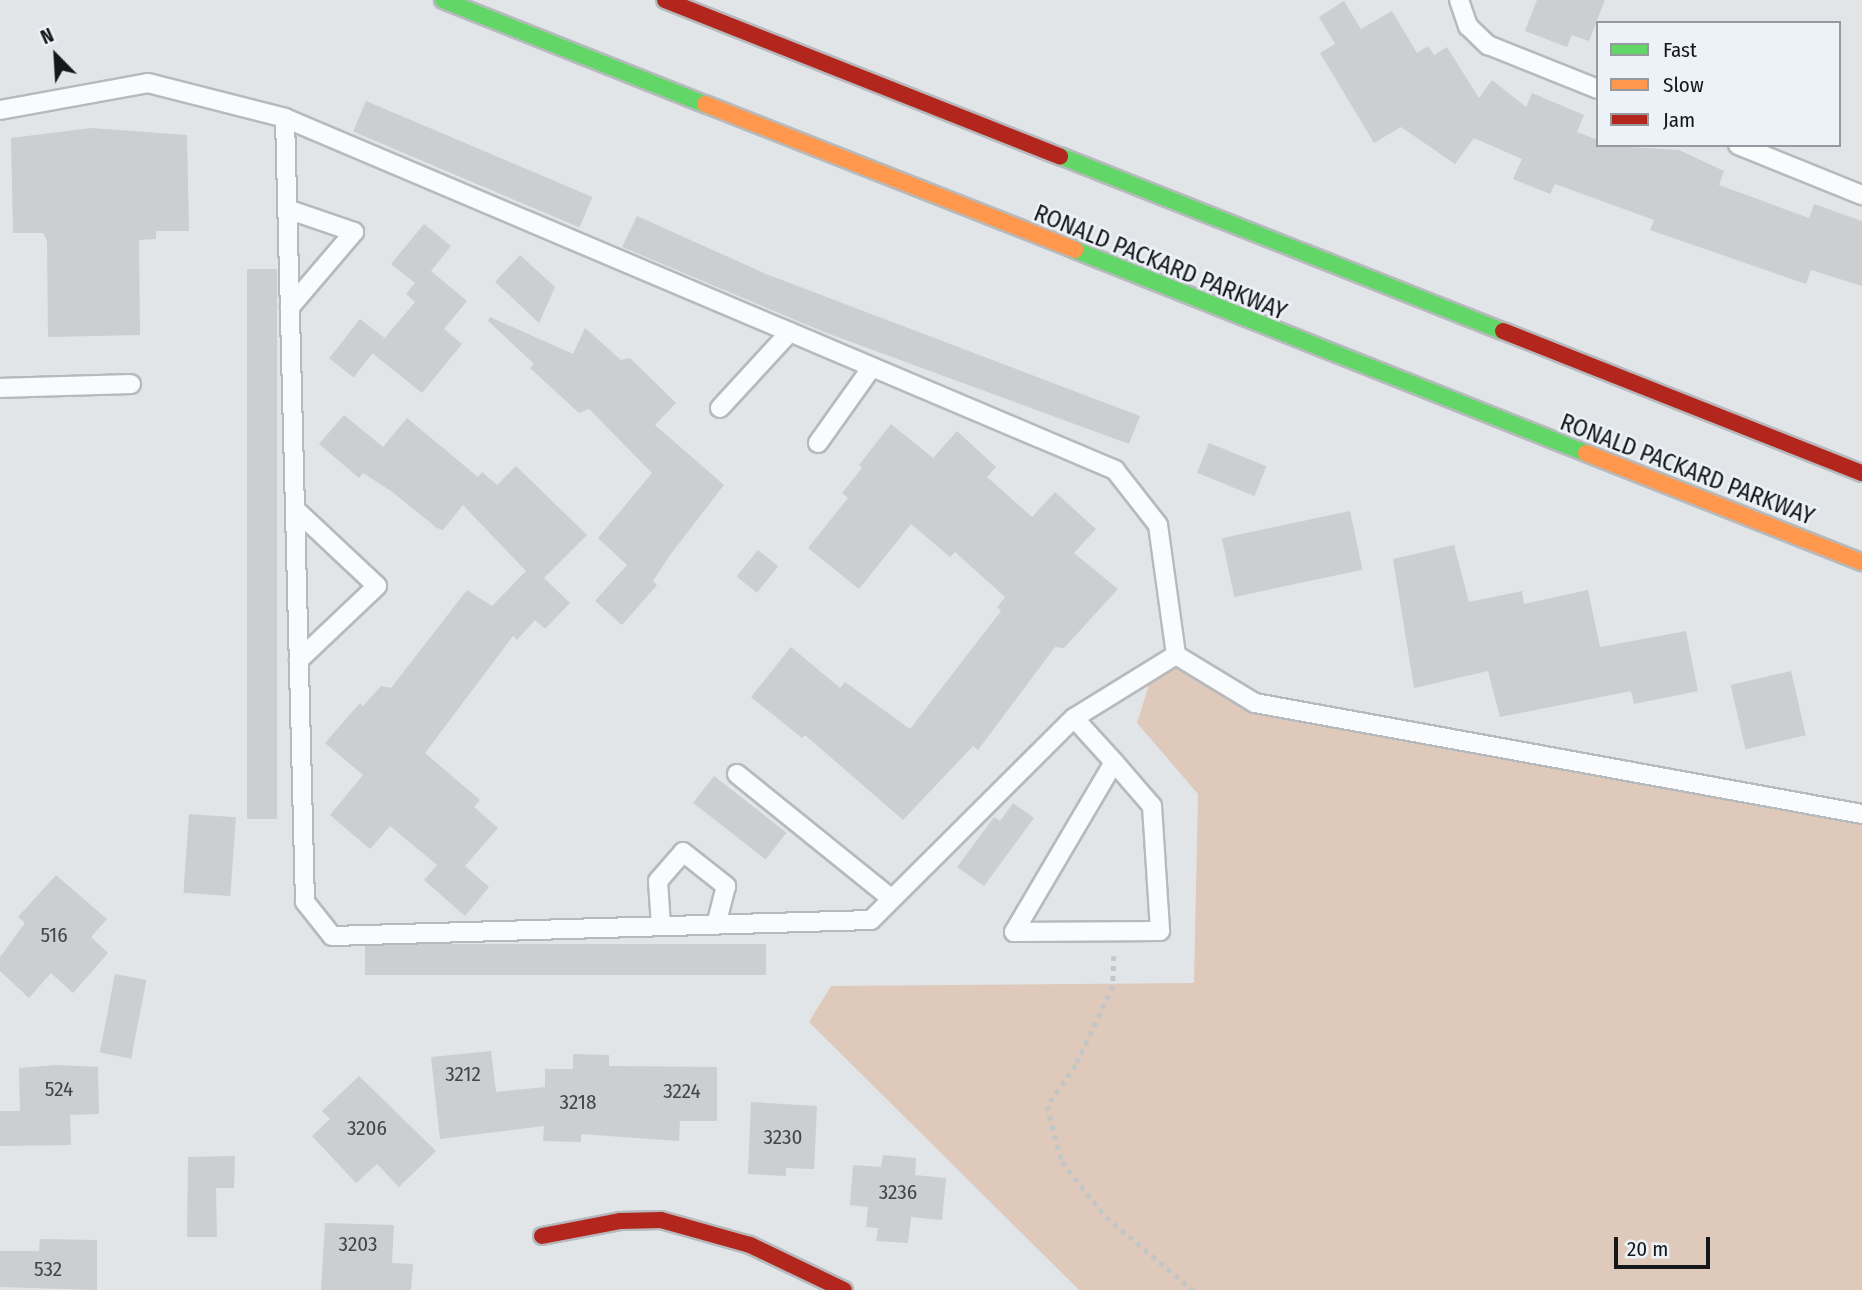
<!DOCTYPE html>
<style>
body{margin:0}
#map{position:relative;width:1862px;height:1290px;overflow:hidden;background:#e1e5e8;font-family:"Fira Sans Condensed",sans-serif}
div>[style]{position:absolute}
.green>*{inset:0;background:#dec9ba}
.building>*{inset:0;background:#ccced1;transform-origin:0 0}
.path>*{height:4.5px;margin-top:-2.25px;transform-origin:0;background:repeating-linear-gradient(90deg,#c4c6c6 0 5px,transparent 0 10px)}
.roads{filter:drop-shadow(2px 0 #b7babd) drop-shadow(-2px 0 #b7babd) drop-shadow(0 2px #b7babd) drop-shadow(0 -2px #b7babd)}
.lane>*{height:18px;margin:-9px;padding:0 9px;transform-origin:9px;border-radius:9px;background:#fafbfc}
.fast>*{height:16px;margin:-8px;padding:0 8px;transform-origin:8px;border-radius:8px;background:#63d668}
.slow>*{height:16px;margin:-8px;padding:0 8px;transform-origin:8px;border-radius:8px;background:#ff974d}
.jam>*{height:16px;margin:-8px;padding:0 8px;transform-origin:8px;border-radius:8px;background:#b3261e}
span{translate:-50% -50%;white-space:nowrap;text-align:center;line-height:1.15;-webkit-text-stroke:5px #ecf2f8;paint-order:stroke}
.number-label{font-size:21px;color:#434547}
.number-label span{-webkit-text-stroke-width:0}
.street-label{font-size:24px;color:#151719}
.legend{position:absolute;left:1596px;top:21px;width:245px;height:126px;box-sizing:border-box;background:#ecf2f8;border:2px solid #969a9f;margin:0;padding:9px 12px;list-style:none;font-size:21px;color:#151719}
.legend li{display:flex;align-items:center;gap:14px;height:35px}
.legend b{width:35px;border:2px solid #969a9f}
.north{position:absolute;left:21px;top:21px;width:70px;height:70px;-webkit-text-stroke:5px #ecf2f8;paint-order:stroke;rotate:336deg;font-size:19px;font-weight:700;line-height:28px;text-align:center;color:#151719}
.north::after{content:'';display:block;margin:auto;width:24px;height:32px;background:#151719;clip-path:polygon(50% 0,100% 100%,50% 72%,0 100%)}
.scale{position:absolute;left:1614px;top:1237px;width:96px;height:32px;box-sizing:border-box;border:4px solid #151719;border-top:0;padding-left:9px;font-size:21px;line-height:24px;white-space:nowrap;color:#151719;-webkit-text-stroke:5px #ecf2f8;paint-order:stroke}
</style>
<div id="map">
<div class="green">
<i style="clip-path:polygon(1159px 653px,1255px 703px,1862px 810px,1862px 1290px,1079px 1290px,809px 1022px,831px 986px,1194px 983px,1198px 794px,1137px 723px)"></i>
</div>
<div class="building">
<i style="clip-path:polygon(1537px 0,1605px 0,1589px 41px,1572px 35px,1567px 47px,1525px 31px)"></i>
<i style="clip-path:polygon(1344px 1px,1361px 29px,1392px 11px,1417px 53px,1428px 46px,1434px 55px,1447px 47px,1479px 98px,1492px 80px,1526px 107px,1532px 93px,1584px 115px,1577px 132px,1598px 140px,1598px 145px,1679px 150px,1724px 171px,1719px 185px,1809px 218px,1814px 204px,1862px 221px,1862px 286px,1811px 270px,1806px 284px,1650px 230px,1654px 220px,1555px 184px,1550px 194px,1513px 179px,1522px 159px,1474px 138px,1455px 164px,1401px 127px,1374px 143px,1320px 53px,1335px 44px,1319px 17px)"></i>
<i style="left:366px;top:101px;width:246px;height:33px;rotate:23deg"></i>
<i style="clip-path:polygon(91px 128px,187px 135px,189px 231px,156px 231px,156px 239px,139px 240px,140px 335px,48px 337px,47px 241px,43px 233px,13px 233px,11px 138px)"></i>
<i style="clip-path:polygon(637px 216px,766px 274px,1140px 416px,1129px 444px,824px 332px,622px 247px)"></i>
<i style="clip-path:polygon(424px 224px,451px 246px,431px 271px,467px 301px,444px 329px,462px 344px,422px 393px,372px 353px,415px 302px,406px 294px,415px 283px,391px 264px)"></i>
<i style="clip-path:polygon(520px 255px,555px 287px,539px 323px,495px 282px)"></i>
<i style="left:247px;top:269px;width:30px;height:550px"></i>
<i style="clip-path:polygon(490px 317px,573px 354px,585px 328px,621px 360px,630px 358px,676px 403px,655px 425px,724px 485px,670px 555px,653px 581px,657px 585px,622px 625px,595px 601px,627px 565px,598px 538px,652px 473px,589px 409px,579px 413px,530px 368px,534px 364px,488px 321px)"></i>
<i style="left:360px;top:319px;width:31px;height:50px;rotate:38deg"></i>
<i style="clip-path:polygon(344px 415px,383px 447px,407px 418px,478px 477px,482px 472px,497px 485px,516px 466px,587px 535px,544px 578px,570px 603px,545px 629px,535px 620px,517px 640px,513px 636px,425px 753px,480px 800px,474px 807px,498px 828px,465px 866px,489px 887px,465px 916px,424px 880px,437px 865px,390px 826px,370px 849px,330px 815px,363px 775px,325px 743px,360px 703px,363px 706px,381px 686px,391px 688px,467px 590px,492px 606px,526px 571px,463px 505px,443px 530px,437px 528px,391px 491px,363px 473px,359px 478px,319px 444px)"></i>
<i style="clip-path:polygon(891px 424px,933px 458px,957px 431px,996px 467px,987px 477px,1032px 517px,1055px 492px,1096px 529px,1074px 553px,1118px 589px,1064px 648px,1055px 647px,978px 750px,973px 746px,903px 820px,805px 735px,802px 738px,751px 697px,791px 647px,840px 688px,845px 682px,910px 729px,1001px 611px,997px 607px,1005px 597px,955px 552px,950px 557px,911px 524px,859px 589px,808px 548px,848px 498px,842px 493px,862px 468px,859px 465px)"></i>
<i style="left:1209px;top:443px;width:62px;height:32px;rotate:22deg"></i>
<i style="left:1350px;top:511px;width:60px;height:131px;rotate:78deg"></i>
<i style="clip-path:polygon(1454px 545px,1469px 602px,1522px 591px,1524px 604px,1588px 590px,1600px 647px,1686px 631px,1698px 691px,1634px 704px,1631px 691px,1500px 717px,1488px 671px,1414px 688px,1393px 559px)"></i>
<i style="left:758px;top:550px;width:26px;height:34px;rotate:39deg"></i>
<i style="left:1791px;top:671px;width:66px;height:62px;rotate:77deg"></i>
<i style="left:714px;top:776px;width:92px;height:34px;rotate:38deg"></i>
<i style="clip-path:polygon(1013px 803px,1034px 818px,984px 886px,957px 867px,994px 817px,1000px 821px)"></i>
<i style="left:189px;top:814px;width:47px;height:79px;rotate:4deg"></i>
<i style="clip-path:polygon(56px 875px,107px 919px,91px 937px,108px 953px,73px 993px,51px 973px,29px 998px,0 971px,0 957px,25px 923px,18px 917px)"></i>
<i style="left:766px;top:944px;width:31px;height:401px;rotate:90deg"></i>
<i style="left:115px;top:974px;width:32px;height:80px;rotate:11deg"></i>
<i style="clip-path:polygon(491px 1051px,496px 1092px,545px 1087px,545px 1069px,573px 1069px,573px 1054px,609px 1055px,609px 1066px,717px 1067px,717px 1121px,680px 1121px,679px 1141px,581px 1134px,581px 1142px,543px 1141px,544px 1126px,440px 1139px,431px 1057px)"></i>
<i style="clip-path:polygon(57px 1065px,98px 1067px,99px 1114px,70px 1115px,71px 1145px,0 1146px,0 1111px,20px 1111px,19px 1068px)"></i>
<i style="clip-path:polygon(359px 1076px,436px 1151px,399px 1187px,377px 1164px,356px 1183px,312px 1136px,330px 1119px,322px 1111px)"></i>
<i style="clip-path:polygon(751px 1102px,817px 1106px,814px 1169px,786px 1168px,786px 1176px,748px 1174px)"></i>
<i style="clip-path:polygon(883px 1155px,916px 1158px,915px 1175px,946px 1178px,942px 1220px,911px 1217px,908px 1243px,876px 1241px,878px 1228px,866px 1227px,868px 1207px,850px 1205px,853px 1165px,881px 1167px)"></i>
<i style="clip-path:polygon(235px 1156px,234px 1188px,216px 1188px,217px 1237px,187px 1237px,188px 1157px)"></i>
<i style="clip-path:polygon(325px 1223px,394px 1225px,392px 1263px,413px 1264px,411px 1290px,321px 1290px)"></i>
<i style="clip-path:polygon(40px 1239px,97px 1240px,97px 1290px,0 1287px,0 1251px,39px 1251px)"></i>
</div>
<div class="path">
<i style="left:1114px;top:956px;width:30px;rotate:92deg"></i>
<i style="left:1113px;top:986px;width:87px;rotate:115.1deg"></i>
<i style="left:1076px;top:1065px;width:50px;rotate:125.3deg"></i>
<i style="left:1047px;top:1106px;width:58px;rotate:75deg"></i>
<i style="left:1062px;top:1162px;width:70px;rotate:51.3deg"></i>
<i style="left:1106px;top:1217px;width:114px;rotate:40deg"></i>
</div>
<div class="roads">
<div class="lane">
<i style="left:1459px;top:0;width:28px;rotate:71deg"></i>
<i style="left:1468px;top:26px;width:28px;rotate:44deg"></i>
<i style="left:1488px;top:45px;width:118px;rotate:21.8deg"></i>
<i style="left:0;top:110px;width:150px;rotate:-10.3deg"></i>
<i style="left:148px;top:83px;width:141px;rotate:14.3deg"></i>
<i style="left:285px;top:118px;width:902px;rotate:22.98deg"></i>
<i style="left:1115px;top:470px;width:70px;rotate:52deg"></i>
<i style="left:1158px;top:525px;width:131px;rotate:82.1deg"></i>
<i style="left:1176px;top:655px;width:92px;rotate:31.3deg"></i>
<i style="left:1255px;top:703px;width:617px;rotate:10.36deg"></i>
<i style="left:285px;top:118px;width:784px;rotate:88.54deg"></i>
<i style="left:305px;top:902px;width:43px;rotate:51.5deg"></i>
<i style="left:332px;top:936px;width:539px;rotate:-1.7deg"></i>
<i style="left:871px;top:920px;width:286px;rotate:-44.9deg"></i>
<i style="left:1074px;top:718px;width:120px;rotate:-31.7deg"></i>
<i style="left:1738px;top:145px;width:134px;rotate:22deg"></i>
<i style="left:287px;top:209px;width:71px;rotate:18.9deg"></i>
<i style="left:354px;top:232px;width:99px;rotate:130.5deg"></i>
<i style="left:0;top:388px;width:131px;rotate:-1.7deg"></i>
<i style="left:720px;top:408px;width:103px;rotate:-47.4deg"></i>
<i style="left:818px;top:443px;width:93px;rotate:-54.6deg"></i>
<i style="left:295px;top:509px;width:112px;rotate:43.2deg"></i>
<i style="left:377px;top:586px;width:108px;rotate:136.5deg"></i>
<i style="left:1074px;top:718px;width:59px;rotate:47.7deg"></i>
<i style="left:1114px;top:762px;width:58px;rotate:49.2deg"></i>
<i style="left:1152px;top:806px;width:125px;rotate:86.3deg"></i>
<i style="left:1160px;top:931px;width:146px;rotate:179.6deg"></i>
<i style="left:1014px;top:932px;width:197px;rotate:-59.5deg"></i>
<i style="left:737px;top:774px;width:199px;rotate:38.9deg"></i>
<i style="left:661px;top:926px;width:45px;rotate:-93.8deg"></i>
<i style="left:658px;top:881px;width:38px;rotate:-49deg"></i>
<i style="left:683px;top:852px;width:55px;rotate:38.3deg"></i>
<i style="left:726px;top:886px;width:40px;rotate:104.4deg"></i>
</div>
<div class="fast">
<i style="left:443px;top:0;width:282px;rotate:21.7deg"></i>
<i style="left:1060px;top:156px;width:476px;rotate:21.6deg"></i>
<i style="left:1075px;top:250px;width:550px;rotate:21.67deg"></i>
</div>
<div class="slow">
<i style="left:705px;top:104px;width:398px;rotate:21.5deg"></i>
<i style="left:1586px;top:453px;width:297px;rotate:21.6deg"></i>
</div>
<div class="jam">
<i style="left:665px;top:0;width:425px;rotate:21.6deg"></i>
<i style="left:1503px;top:331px;width:386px;rotate:21.6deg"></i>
<i style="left:542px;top:1236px;width:79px;rotate:-10.9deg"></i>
<i style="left:620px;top:1221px;width:41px;rotate:-1.4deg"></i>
<i style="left:661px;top:1220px;width:92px;rotate:15.7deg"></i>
<i style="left:750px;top:1245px;width:104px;rotate:25.6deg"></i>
</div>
</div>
<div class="number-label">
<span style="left:54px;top:935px">516</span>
<span style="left:463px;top:1074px">3212</span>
<span style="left:59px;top:1089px">524</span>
<span style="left:682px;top:1091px">3224</span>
<span style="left:578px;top:1102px">3218</span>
<span style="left:367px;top:1128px">3206</span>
<span style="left:783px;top:1137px">3230</span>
<span style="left:898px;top:1192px">3236</span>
<span style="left:358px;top:1244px">3203</span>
<span style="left:48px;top:1269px">532</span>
</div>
<div class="street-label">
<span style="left:1160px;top:263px;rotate:22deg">RONALD PACKARD PARKWAY</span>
<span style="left:1687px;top:470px;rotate:21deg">RONALD PACKARD PARKWAY</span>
</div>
<ul class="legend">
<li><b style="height:9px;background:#63d668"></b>Fast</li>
<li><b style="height:9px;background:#ff974d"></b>Slow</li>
<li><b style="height:9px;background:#b3261e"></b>Jam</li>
</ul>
<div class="north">N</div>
<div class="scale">20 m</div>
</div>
